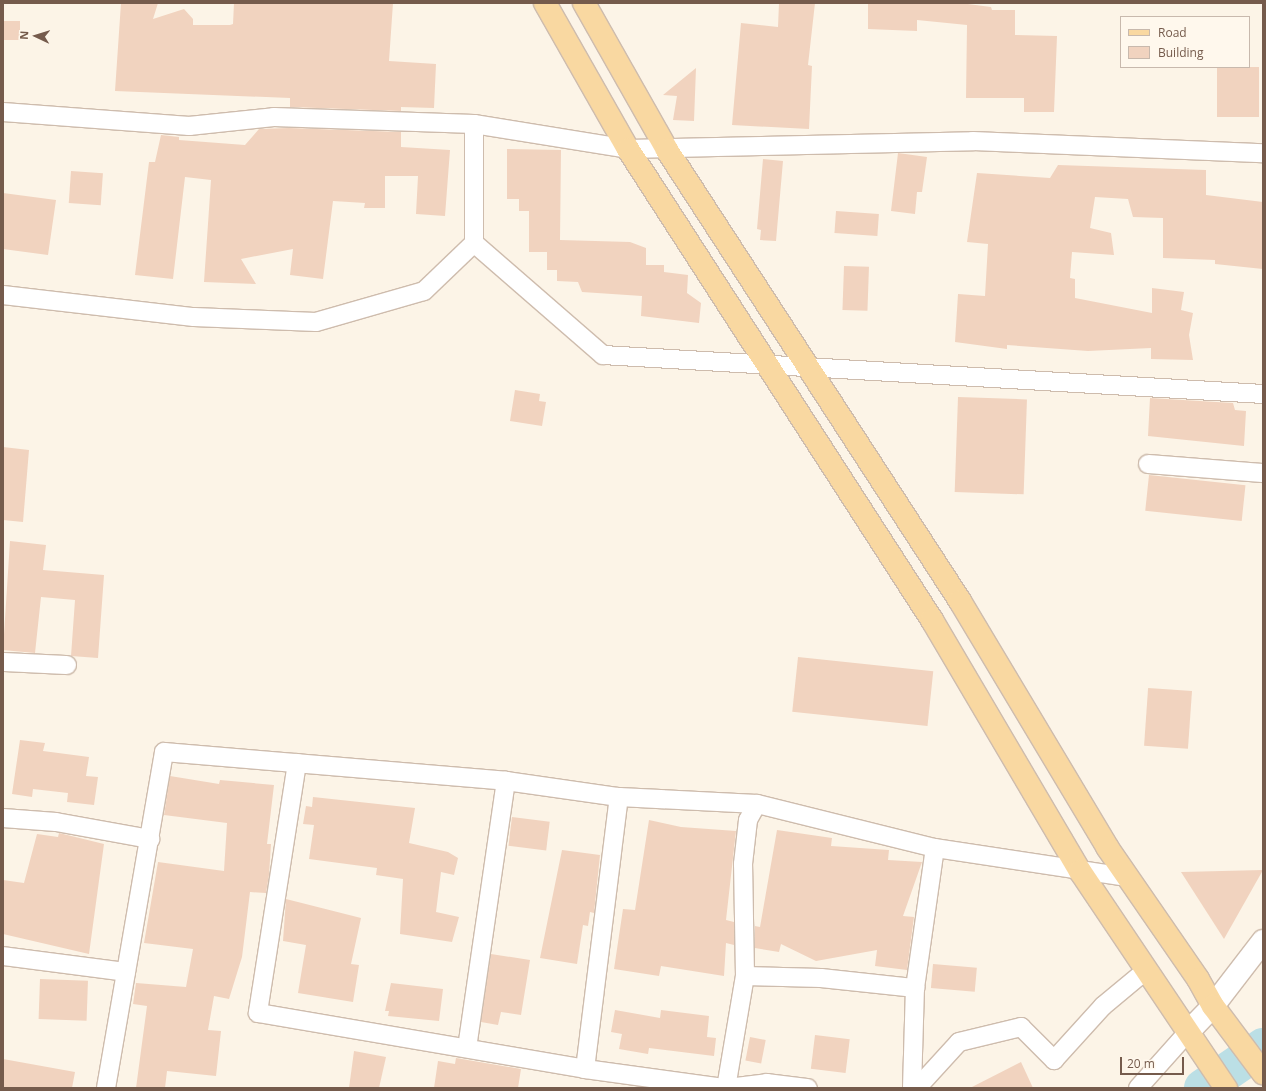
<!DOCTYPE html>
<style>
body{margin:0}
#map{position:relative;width:1266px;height:1091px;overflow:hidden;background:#fcf4e7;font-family:"Open Sans",sans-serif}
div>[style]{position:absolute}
.river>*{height:38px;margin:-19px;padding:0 19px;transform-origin:19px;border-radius:19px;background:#bbdfe5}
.building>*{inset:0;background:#f1d3bf;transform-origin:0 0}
.roads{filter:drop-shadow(1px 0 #cebcad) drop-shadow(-1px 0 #cebcad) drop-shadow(0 1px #cebcad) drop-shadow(0 -1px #cebcad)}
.minor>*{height:18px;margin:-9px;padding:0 9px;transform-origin:9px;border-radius:9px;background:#fff}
.tertiary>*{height:22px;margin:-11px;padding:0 11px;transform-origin:11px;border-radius:11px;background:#fff}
.primary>*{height:22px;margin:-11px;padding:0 11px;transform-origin:11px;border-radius:11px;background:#f9d8a1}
span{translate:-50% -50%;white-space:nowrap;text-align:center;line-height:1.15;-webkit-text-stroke:3px #fff8ed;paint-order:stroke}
.frame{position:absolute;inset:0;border:4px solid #755b4c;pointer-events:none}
.legend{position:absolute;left:1120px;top:16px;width:130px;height:52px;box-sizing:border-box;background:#fff8ed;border:1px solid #c8b9ad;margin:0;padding:5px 7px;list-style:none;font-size:12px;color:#755b4c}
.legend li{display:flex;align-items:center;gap:8px;height:20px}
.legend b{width:20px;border:1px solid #c8b9ad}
.north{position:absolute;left:16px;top:16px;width:40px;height:40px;-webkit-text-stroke:3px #fff8ed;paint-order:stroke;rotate:274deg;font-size:11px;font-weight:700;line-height:16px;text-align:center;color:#755b4c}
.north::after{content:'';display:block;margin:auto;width:14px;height:18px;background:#755b4c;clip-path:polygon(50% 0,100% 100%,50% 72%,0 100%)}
.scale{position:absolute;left:1120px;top:1057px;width:64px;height:18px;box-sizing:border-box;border:2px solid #755b4c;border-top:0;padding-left:5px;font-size:12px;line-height:14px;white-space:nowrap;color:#755b4c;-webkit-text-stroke:3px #fff8ed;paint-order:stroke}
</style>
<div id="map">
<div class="river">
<i style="left:1203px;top:1088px;width:73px;rotate:-34.3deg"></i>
</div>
<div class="building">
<i style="clip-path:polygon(121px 3px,158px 3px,153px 19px,184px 9px,193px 19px,193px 25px,230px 25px,233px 24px,234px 3px,393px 3px,389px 61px,436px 64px,434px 108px,401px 107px,401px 111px,290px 107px,290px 98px,115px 91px)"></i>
<i style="clip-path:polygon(779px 3px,815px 3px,808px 65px,812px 66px,809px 129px,732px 125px,741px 23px,778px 27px)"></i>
<i style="clip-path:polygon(868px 3px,960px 3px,991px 7px,992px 10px,1015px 10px,1015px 35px,1057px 36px,1054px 112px,1024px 112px,1024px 98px,966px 98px,967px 25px,917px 20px,917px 31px,868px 29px)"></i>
<i style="left:3px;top:21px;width:17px;height:19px"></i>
<i style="left:1217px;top:67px;width:42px;height:50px"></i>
<i style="clip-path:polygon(696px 68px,694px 121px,673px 120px,677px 96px,663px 95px)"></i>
<i style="clip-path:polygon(289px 128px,401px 132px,401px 147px,450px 150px,445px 216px,416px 214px,418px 176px,385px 176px,385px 208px,364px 208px,365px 203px,333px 201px,323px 279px,290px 275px,293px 249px,241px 259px,256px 284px,204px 282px,211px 180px,185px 177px,173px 279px,135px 275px,149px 162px,155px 162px,161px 135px,179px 137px,179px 140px,245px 145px,259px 129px)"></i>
<i style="clip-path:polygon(507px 149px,561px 150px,560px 240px,630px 242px,646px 248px,646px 265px,664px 265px,664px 272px,688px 275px,687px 293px,701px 303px,699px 323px,641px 316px,642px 296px,582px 292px,578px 282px,557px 281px,557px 270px,547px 270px,547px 252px,529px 252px,529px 211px,519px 211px,519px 199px,507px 199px)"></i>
<i style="clip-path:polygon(898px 153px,927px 157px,922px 192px,917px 192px,915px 214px,891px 211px)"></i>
<i style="clip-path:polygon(763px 159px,783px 161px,776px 241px,760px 240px,761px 230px,757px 229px)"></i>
<i style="clip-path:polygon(1058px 165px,1206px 170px,1206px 195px,1263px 202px,1263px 269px,1215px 264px,1215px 260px,1163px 258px,1163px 218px,1133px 217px,1128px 199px,1095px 197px,1090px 228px,1111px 233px,1114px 255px,1072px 252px,1070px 278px,1075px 279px,1075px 298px,1152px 313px,1152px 288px,1184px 292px,1181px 310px,1193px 313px,1189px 335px,1193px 360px,1151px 359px,1151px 348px,1088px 351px,1007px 345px,1007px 349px,955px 342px,958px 294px,985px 296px,988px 244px,967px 242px,977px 173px,1050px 178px)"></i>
<i style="left:71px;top:171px;width:32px;height:32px;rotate:4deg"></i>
<i style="clip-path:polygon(3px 193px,56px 200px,48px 255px,3px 249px)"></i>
<i style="left:836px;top:211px;width:43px;height:22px;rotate:4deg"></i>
<i style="left:844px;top:266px;width:25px;height:44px;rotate:2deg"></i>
<i style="clip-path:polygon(515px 390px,540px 394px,539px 401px,546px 402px,542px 426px,510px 421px)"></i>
<i style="left:958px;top:397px;width:69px;height:95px;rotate:2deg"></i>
<i style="clip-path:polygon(1150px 398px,1233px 403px,1235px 410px,1246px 411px,1244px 446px,1148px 436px)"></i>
<i style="clip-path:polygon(3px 447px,29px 450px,23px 522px,3px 520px)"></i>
<i style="left:1149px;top:475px;width:97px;height:36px;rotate:6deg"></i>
<i style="clip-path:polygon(10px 541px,46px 545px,43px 570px,104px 575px,98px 658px,71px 656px,75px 600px,41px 597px,35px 653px,3px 650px)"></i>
<i style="left:798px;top:657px;width:136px;height:55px;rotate:6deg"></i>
<i style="left:1192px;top:691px;width:58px;height:44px;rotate:94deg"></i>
<i style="clip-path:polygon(20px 740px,45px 743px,43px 751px,89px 757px,86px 776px,98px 777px,94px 805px,67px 802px,68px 793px,33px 789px,32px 797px,12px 794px)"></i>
<i style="clip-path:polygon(170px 776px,219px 784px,220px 780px,274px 785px,267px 844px,271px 844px,269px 875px,266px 893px,250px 892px,242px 957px,229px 999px,214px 996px,208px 1030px,221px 1031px,216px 1076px,167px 1071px,165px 1088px,136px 1088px,147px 1006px,133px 1004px,136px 983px,186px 987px,193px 949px,144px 943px,158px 862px,224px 871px,227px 823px,164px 815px)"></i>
<i style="clip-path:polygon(313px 797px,415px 808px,409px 843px,448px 852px,458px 858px,454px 875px,441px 872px,436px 912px,459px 917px,452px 942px,400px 934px,403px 879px,376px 875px,377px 868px,309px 859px,314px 825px,303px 824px,306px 806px,312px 807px)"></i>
<i style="left:512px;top:817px;width:38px;height:29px;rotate:7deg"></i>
<i style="clip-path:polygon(649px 820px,681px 827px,736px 831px,726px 920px,734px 922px,734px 945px,726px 943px,724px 976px,661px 966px,659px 976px,614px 969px,623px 909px,635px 910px)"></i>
<i style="clip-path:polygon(777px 830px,832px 838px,831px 846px,889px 850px,888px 860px,922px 862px,903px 916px,914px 917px,907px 970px,875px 966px,877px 950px,816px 961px,781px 944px,779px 952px,755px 948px,755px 926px,760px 927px)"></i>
<i style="clip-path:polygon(59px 833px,104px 844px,89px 954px,3px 934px,3px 880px,24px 883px,37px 834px,58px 837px)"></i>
<i style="clip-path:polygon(562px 850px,600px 855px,594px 913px,590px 912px,588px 926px,583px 925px,577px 964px,540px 958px)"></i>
<i style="clip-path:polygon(1263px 870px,1224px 939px,1181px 872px)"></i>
<i style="clip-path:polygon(286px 899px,361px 918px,351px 964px,359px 965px,353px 1002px,298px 993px,306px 945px,283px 941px)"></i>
<i style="clip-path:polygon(491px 954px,530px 960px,521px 1015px,501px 1012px,498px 1025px,481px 1022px)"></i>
<i style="left:933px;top:964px;width:44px;height:24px;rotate:5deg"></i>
<i style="left:40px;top:979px;width:48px;height:40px;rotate:2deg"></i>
<i style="clip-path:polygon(391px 983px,443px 989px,439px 1021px,388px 1016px,389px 1011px,385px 1011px)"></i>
<i style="clip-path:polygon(615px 1010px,660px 1018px,661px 1010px,709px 1016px,707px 1037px,716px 1038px,714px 1056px,649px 1048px,648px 1054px,619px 1049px,622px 1034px,611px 1032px)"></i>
<i style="left:815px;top:1035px;width:35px;height:34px;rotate:7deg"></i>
<i style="left:750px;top:1037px;width:16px;height:24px;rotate:11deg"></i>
<i style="clip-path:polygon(354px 1051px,386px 1057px,379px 1088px,349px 1088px)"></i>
<i style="clip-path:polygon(456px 1058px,521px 1069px,518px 1088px,434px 1088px,438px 1061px,455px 1064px)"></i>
<i style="clip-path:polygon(3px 1059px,75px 1072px,72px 1088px,3px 1088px)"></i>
<i style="clip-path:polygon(1021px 1062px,1033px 1088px,970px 1088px)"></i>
</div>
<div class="roads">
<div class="minor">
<i style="left:3px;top:112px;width:187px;rotate:4.3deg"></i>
<i style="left:189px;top:126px;width:85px;rotate:-6deg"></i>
<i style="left:274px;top:117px;width:200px;rotate:2deg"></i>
<i style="left:474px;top:124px;width:156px;rotate:9.2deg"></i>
<i style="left:628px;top:149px;width:345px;rotate:-1.3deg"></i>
<i style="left:973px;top:141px;width:290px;rotate:2.4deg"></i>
<i style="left:474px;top:124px;width:119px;rotate:90deg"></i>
<i style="left:474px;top:243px;width:171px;rotate:41deg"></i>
<i style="left:603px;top:355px;width:661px;rotate:3.38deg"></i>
<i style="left:3px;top:295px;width:192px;rotate:6.6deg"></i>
<i style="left:194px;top:317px;width:122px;rotate:2.3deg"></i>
<i style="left:316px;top:322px;width:112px;rotate:-16deg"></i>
<i style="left:424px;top:291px;width:69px;rotate:-43.8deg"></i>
<i style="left:1148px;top:464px;width:115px;rotate:4.5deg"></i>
<i style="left:3px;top:662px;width:64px;rotate:2.7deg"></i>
<i style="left:297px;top:763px;width:253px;rotate:98.9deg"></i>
<i style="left:258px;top:1013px;width:332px;rotate:9.7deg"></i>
<i style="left:585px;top:1069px;width:140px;rotate:7.8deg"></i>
<i style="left:3px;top:818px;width:53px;rotate:4.3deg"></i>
<i style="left:56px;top:822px;width:96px;rotate:10.3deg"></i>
<i style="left:3px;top:956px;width:124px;rotate:7.4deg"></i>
<i style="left:745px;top:976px;width:76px;rotate:1.5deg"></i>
<i style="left:821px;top:978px;width:95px;rotate:6.1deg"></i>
<i style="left:467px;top:1048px;width:270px;rotate:-81.7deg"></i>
<i style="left:585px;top:1069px;width:274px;rotate:-82.9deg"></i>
<i style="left:106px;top:1088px;width:341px;rotate:-80.2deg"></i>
<i style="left:164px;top:752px;width:343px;rotate:4.8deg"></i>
<i style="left:506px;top:781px;width:114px;rotate:8.1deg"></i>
<i style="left:619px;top:797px;width:138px;rotate:2.9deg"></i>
<i style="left:757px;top:804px;width:183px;rotate:13.9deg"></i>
<i style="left:935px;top:848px;width:194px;rotate:8.6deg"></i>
<i style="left:726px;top:1088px;width:114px;rotate:-80.4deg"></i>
<i style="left:745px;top:976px;width:112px;rotate:-91deg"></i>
<i style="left:743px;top:864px;width:44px;rotate:-83.5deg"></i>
<i style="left:748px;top:820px;width:18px;rotate:-61deg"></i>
<i style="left:728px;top:1088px;width:39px;rotate:-7deg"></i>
<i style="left:767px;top:1088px;width:5px;rotate:-90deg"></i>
<i style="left:767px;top:1083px;width:41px;rotate:7deg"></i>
<i style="left:912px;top:1088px;width:100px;rotate:-88.3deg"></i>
<i style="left:915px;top:988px;width:141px;rotate:-81.9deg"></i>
<i style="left:917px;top:1088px;width:62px;rotate:-47.6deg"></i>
<i style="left:959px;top:1042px;width:64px;rotate:-13.6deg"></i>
<i style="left:1021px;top:1027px;width:47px;rotate:45deg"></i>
<i style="left:1054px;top:1060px;width:73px;rotate:-47.8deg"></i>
<i style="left:1103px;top:1006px;width:53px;rotate:-39.7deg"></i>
<i style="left:1138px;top:1088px;width:76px;rotate:-48.2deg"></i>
</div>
<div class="tertiary">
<i style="left:1189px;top:1031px;width:35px;rotate:-46deg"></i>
<i style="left:1213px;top:1006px;width:82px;rotate:-52.4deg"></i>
</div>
<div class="primary">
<i style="left:545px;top:3px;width:168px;rotate:60.4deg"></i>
<i style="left:628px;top:149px;width:561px;rotate:57.16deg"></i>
<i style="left:932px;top:620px;width:291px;rotate:59.5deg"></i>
<i style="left:1080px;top:871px;width:262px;rotate:56.1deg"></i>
<i style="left:584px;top:3px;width:169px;rotate:60.5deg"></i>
<i style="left:667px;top:150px;width:538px;rotate:56.99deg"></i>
<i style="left:960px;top:601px;width:287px;rotate:59.1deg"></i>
<i style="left:1107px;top:847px;width:160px;rotate:55.4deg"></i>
<i style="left:1198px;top:979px;width:31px;rotate:61deg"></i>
<i style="left:1213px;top:1006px;width:84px;rotate:53.3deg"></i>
</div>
</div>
<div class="frame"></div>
<ul class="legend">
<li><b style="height:5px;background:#f9d8a1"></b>Road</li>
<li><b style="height:11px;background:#f1d3bf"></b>Building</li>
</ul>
<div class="north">N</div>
<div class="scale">20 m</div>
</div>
